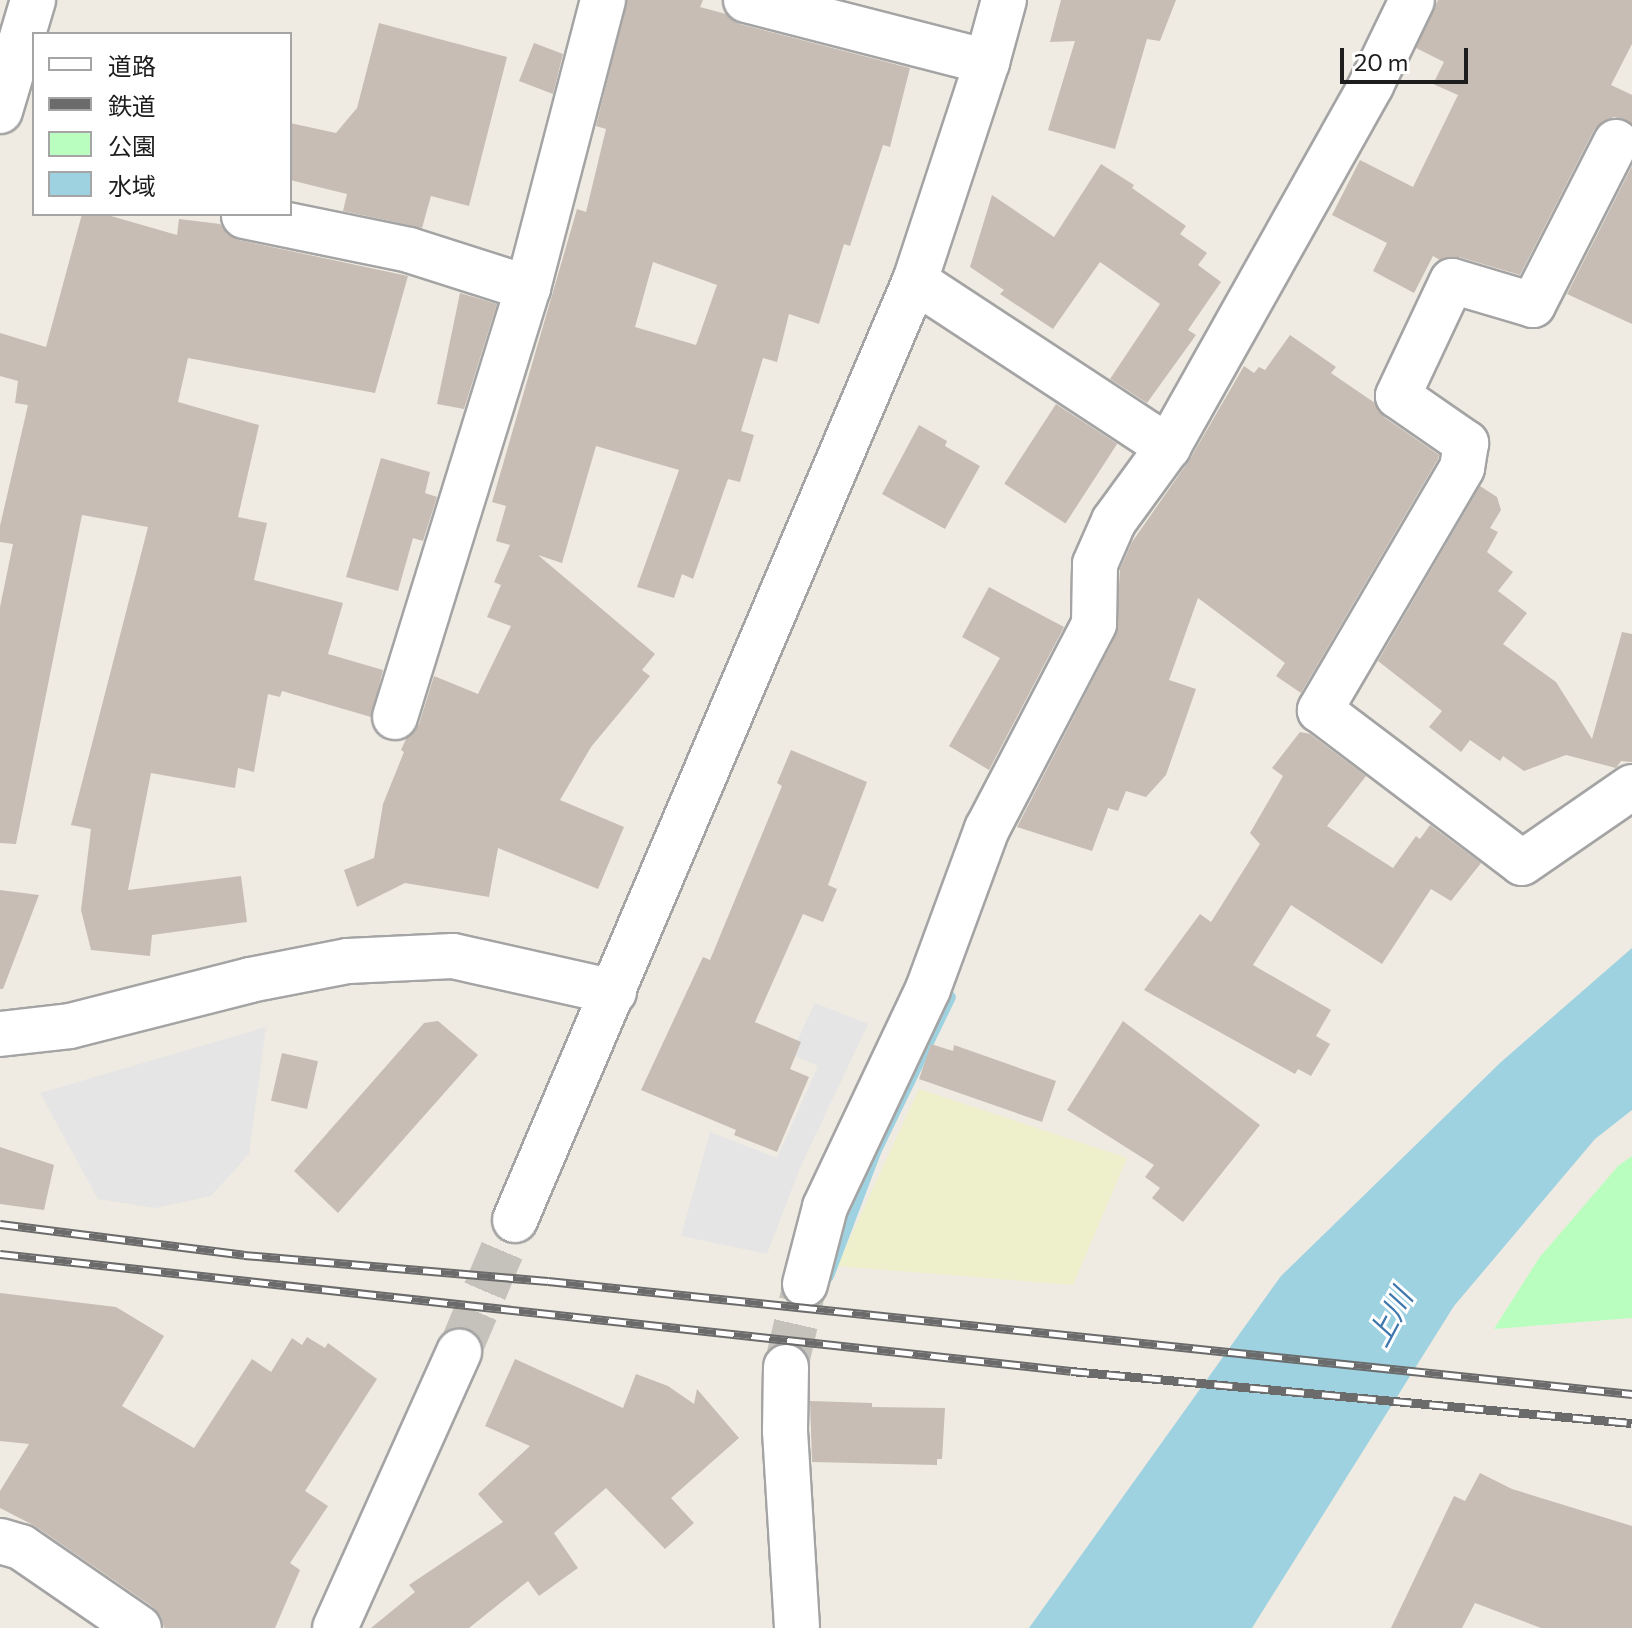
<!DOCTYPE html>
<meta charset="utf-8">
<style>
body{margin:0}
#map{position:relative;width:1632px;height:1628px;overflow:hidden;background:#efebe2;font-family:Commissioner,"Noto Sans JP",sans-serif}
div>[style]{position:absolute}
.farmland>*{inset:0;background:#edf0cb}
.park>*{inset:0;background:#bafebf}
.parking>*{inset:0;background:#e5e5e5}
.water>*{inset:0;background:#9ed2e1}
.stream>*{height:12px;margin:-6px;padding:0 6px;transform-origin:6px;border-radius:6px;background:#9ed2e1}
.building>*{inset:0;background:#c7bdb5;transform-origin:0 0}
.minor-tunnel>*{height:44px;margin-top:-22px;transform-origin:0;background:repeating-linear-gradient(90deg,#c5c2bb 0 44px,transparent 0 66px)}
.roads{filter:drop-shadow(2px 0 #a4a4a4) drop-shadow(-2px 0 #a4a4a4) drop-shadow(0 2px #a4a4a4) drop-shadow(0 -2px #a4a4a4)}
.minor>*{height:44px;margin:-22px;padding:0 22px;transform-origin:22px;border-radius:22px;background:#fff}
.rail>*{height:9px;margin-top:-4.5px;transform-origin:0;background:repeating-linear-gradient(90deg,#fff 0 18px,#6b6b6b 0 36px);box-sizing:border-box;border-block:2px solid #6b6b6b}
span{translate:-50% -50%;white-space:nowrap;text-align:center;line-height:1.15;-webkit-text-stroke:6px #fff;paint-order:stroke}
.water-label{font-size:30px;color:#3f77ad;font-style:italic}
.legend{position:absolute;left:32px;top:32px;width:260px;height:184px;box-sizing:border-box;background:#fff;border:2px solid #a5a5a5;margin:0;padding:10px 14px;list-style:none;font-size:24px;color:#1d1d1d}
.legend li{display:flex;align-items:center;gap:16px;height:40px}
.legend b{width:40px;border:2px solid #a5a5a5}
.scale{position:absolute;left:1340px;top:48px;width:128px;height:36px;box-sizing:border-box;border:4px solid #1d1d1d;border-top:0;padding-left:10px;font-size:24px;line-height:28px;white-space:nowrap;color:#1d1d1d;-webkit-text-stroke:6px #fff;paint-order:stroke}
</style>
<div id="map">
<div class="farmland">
<i style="clip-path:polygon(919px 1089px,1127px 1158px,1073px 1285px,837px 1266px)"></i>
</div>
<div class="park">
<i style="clip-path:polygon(1632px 1156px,1632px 1318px,1494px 1329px,1539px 1258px,1618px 1166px)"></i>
</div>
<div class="parking">
<i style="clip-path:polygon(815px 1003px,868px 1024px,800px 1168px,767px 1254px,681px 1236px,710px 1132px,777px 1158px,818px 1066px,791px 1054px)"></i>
<i style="clip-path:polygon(266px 1027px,249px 1154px,211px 1196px,155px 1208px,98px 1199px,40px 1093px)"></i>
</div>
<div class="water">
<i style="clip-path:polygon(1632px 948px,1632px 1110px,1595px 1139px,1454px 1306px,1252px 1628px,1029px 1628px,1281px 1276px,1501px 1062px)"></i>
</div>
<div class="stream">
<i style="left:828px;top:1276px;width:133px;rotate:-69.2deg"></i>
<i style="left:875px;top:1152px;width:172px;rotate:-64.2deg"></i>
</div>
<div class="building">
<i style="clip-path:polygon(evenodd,627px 0,703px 0,700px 7px,726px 14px,740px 24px,910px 68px,890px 147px,883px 145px,850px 246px,844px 244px,819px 324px,789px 314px,777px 362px,763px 358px,741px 431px,754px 435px,740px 482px,728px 479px,693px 579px,682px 574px,674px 598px,637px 587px,679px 470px,596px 446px,562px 563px,538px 555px,655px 654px,642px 670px,650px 676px,591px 747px,560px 800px,624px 827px,598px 889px,498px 848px,489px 897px,405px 883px,357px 907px,344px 870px,374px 858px,383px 804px,404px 752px,401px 750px,406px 739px,419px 724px,434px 676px,478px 694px,511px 626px,487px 617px,501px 585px,494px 582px,510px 545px,496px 541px,506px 506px,492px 502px,577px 209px,586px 212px,606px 129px,596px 126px,627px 0,653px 262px,717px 285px,696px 345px,635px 327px,653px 262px)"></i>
<i style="clip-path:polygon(1061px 0,1176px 0,1160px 41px,1147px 39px,1115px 149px,1048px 130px,1075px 41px,1050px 42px)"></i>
<i style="clip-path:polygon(1438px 0,1632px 0,1632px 44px,1611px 85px,1632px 95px,1632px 124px,1614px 117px,1602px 122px,1594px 130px,1520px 275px,1459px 257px,1440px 260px,1433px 256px,1414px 293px,1373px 271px,1387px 243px,1332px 215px,1360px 160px,1413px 187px,1458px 95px,1433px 84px,1444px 62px,1416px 48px)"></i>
<i style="clip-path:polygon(379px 23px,507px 57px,469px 206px,431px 196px,422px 228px,343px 211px,347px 194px,290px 180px,290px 123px,336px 133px,357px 108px)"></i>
<i style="clip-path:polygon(534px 43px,563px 54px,553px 94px,519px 81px)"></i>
<i style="clip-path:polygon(1101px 164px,1134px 185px,1132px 188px,1186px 226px,1180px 234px,1207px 253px,1198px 265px,1221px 282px,1188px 330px,1196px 335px,1147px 403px,1110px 379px,1160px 304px,1100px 262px,1053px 329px,1000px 294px,1004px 290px,970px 267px,992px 195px,1054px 237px)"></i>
<i style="clip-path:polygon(1632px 166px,1632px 324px,1567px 294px)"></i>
<i style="clip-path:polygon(82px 214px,104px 214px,177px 235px,179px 219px,220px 224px,227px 234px,239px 240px,408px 276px,375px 393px,188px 358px,178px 402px,259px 425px,238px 517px,267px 523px,254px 580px,343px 603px,328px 654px,383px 670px,371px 717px,282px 691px,280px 697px,268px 694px,254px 772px,238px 768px,235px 788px,151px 773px,128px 890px,241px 876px,247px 922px,152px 935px,150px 956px,91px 950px,81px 910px,91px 829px,71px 825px,148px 527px,82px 515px,16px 844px,0 843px,0 607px,13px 544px,0 542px,0 526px,28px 405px,15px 403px,18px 381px,0 376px,0 333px,46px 347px)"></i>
<i style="clip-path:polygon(460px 293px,497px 304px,464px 409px,437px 404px)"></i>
<i style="clip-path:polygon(1290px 335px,1336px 367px,1331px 373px,1375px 403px,1384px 417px,1439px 455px,1438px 459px,1301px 693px,1276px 676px,1285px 663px,1198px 598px,1169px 680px,1196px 689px,1166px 775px,1146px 797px,1126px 791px,1118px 811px,1108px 808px,1092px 851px,1017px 827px,1116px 635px,1120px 569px,1132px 542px,1190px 459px,1244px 366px,1254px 373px,1259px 367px,1265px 370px)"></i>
<i style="left:1056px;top:404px;width:73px;height:95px;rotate:33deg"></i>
<i style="clip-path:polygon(919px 425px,947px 441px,945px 446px,980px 466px,945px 529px,882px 494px)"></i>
<i style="clip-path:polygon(381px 458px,430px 472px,425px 493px,437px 497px,423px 541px,413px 538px,398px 591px,346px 577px)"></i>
<i style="clip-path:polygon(1480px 486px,1497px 497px,1501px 510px,1490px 528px,1498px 532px,1487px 552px,1513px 572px,1498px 591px,1527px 613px,1503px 644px,1556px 682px,1592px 739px,1622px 632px,1632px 634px,1632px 762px,1621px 761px,1616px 768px,1566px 755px,1524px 771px,1503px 756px,1500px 761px,1470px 740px,1461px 752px,1429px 727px,1442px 711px,1378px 661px)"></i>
<i style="clip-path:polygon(989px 587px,1064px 627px,989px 770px,949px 746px,1000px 658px,962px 637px)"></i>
<i style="clip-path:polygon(1300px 732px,1310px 734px,1366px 776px,1327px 826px,1393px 868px,1416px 836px,1420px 839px,1430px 825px,1481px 863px,1451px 901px,1431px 889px,1382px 964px,1291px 905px,1253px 965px,1331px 1010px,1316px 1036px,1330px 1044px,1311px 1076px,1298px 1069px,1295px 1074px,1144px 990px,1200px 914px,1211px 922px,1260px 844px,1250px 833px,1283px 776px,1272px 768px)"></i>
<i style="clip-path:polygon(791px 750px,867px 782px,828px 885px,837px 889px,823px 922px,803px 914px,755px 1022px,801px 1042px,790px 1069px,809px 1077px,777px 1152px,734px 1135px,736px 1130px,641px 1090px,703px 957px,710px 960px,782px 786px,777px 783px)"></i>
<i style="clip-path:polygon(0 890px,39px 895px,3px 989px,0 989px)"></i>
<i style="clip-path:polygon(438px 1021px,478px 1055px,338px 1213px,294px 1171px,424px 1023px)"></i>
<i style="clip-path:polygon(1123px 1021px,1260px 1125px,1183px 1222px,1152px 1198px,1160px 1188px,1145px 1177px,1154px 1165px,1067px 1110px)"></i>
<i style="clip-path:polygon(931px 1044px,953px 1051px,954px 1045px,1056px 1081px,1042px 1122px,919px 1079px)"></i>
<i style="left:282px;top:1053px;width:37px;height:49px;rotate:13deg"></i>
<i style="clip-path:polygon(0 1147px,54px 1165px,44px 1210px,0 1204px)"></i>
<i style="clip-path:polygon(0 1293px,116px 1307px,164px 1336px,122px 1406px,194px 1448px,252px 1359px,271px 1372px,292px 1338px,302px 1345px,307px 1337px,325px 1348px,328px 1343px,377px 1379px,305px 1491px,328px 1506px,290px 1563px,300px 1570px,275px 1628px,164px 1628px,161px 1617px,153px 1607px,35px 1526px,0 1508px,0 1491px,29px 1444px,0 1441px)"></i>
<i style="clip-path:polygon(515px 1359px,623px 1408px,636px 1374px,668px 1386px,694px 1404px,697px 1389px,739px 1438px,671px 1498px,694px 1523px,665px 1549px,606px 1488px,554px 1533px,578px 1568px,539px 1596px,528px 1581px,469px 1628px,371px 1628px,415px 1592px,409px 1585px,503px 1522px,478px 1494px,530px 1446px,485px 1426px)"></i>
<i style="clip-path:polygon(810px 1401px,872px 1403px,872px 1407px,945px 1408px,942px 1459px,937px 1459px,937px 1465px,812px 1462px)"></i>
<i style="clip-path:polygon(1480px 1473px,1512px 1489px,1632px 1526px,1632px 1628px,1541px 1628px,1475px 1603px,1462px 1628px,1391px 1628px,1454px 1496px,1465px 1501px)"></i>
</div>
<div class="minor-tunnel">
<i style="left:459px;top:1352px;width:143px;rotate:-67deg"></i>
<i style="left:786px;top:1367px;width:85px;rotate:-77.1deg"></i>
</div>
<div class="roads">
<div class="minor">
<i style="left:746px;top:0;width:249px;rotate:14.4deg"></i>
<i style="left:0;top:111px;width:116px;rotate:-73.4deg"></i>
<i style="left:1616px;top:142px;width:183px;rotate:117deg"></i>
<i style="left:1533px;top:305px;width:84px;rotate:-163.5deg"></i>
<i style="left:1452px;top:281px;width:127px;rotate:115.2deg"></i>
<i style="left:1398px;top:396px;width:83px;rotate:34.7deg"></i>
<i style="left:1466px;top:443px;width:25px;rotate:99deg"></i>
<i style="left:1462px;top:468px;width:281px;rotate:120.4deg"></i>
<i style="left:1320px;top:710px;width:253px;rotate:37.1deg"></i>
<i style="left:1522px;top:863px;width:134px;rotate:-34.6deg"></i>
<i style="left:244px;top:216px;width:168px;rotate:11.6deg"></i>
<i style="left:409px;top:250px;width:125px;rotate:17.7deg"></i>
<i style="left:915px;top:281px;width:303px;rotate:33.3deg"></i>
<i style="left:395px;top:717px;width:449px;rotate:-72.8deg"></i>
<i style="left:528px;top:288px;width:298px;rotate:-75.4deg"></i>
<i style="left:0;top:1034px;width:70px;rotate:-6.5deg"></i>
<i style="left:70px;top:1026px;width:186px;rotate:-14.3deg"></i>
<i style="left:250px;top:980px;width:100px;rotate:-11deg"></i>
<i style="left:348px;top:961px;width:105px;rotate:-2.7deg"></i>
<i style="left:453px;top:956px;width:165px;rotate:12.6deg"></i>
<i style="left:515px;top:1220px;width:1021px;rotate:-66.93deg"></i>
<i style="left:915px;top:281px;width:231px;rotate:-71.8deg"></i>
<i style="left:987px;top:62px;width:64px;rotate:-74.7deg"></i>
<i style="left:805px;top:1284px;width:80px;rotate:-75.4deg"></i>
<i style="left:825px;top:1207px;width:241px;rotate:-64.7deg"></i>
<i style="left:928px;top:989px;width:171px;rotate:-69.8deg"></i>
<i style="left:987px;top:829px;width:231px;rotate:-62.4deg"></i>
<i style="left:1094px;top:624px;width:60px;rotate:-89deg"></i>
<i style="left:1095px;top:564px;width:47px;rotate:-66.2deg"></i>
<i style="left:1114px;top:521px;width:92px;rotate:-53.9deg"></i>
<i style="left:1168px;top:447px;width:415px;rotate:-60.7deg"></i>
<i style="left:1371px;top:85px;width:94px;rotate:-64.2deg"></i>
<i style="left:786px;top:1367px;width:64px;rotate:90.9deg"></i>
<i style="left:785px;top:1431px;width:197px;rotate:86.5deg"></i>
<i style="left:0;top:1541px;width:22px;rotate:16deg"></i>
<i style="left:21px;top:1547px;width:143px;rotate:34.5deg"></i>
<i style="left:335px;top:1628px;width:303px;rotate:-65.8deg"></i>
</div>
</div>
<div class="rail">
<i style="left:0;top:1224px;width:246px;rotate:7.2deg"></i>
<i style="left:244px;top:1255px;width:305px;rotate:4.9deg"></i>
<i style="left:548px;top:1281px;width:1090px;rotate:5.95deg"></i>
<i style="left:0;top:1254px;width:1077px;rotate:6.23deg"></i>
<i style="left:1071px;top:1371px;width:563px;rotate:5.3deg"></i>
</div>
<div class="water-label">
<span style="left:1389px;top:1317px;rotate:-62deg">上川</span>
</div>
<ul class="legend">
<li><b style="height:10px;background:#fff"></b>道路</li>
<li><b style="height:10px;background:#6b6b6b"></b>鉄道</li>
<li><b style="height:22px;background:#bafebf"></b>公園</li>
<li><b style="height:22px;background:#9ed2e1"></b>水域</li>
</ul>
<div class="scale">20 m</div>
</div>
